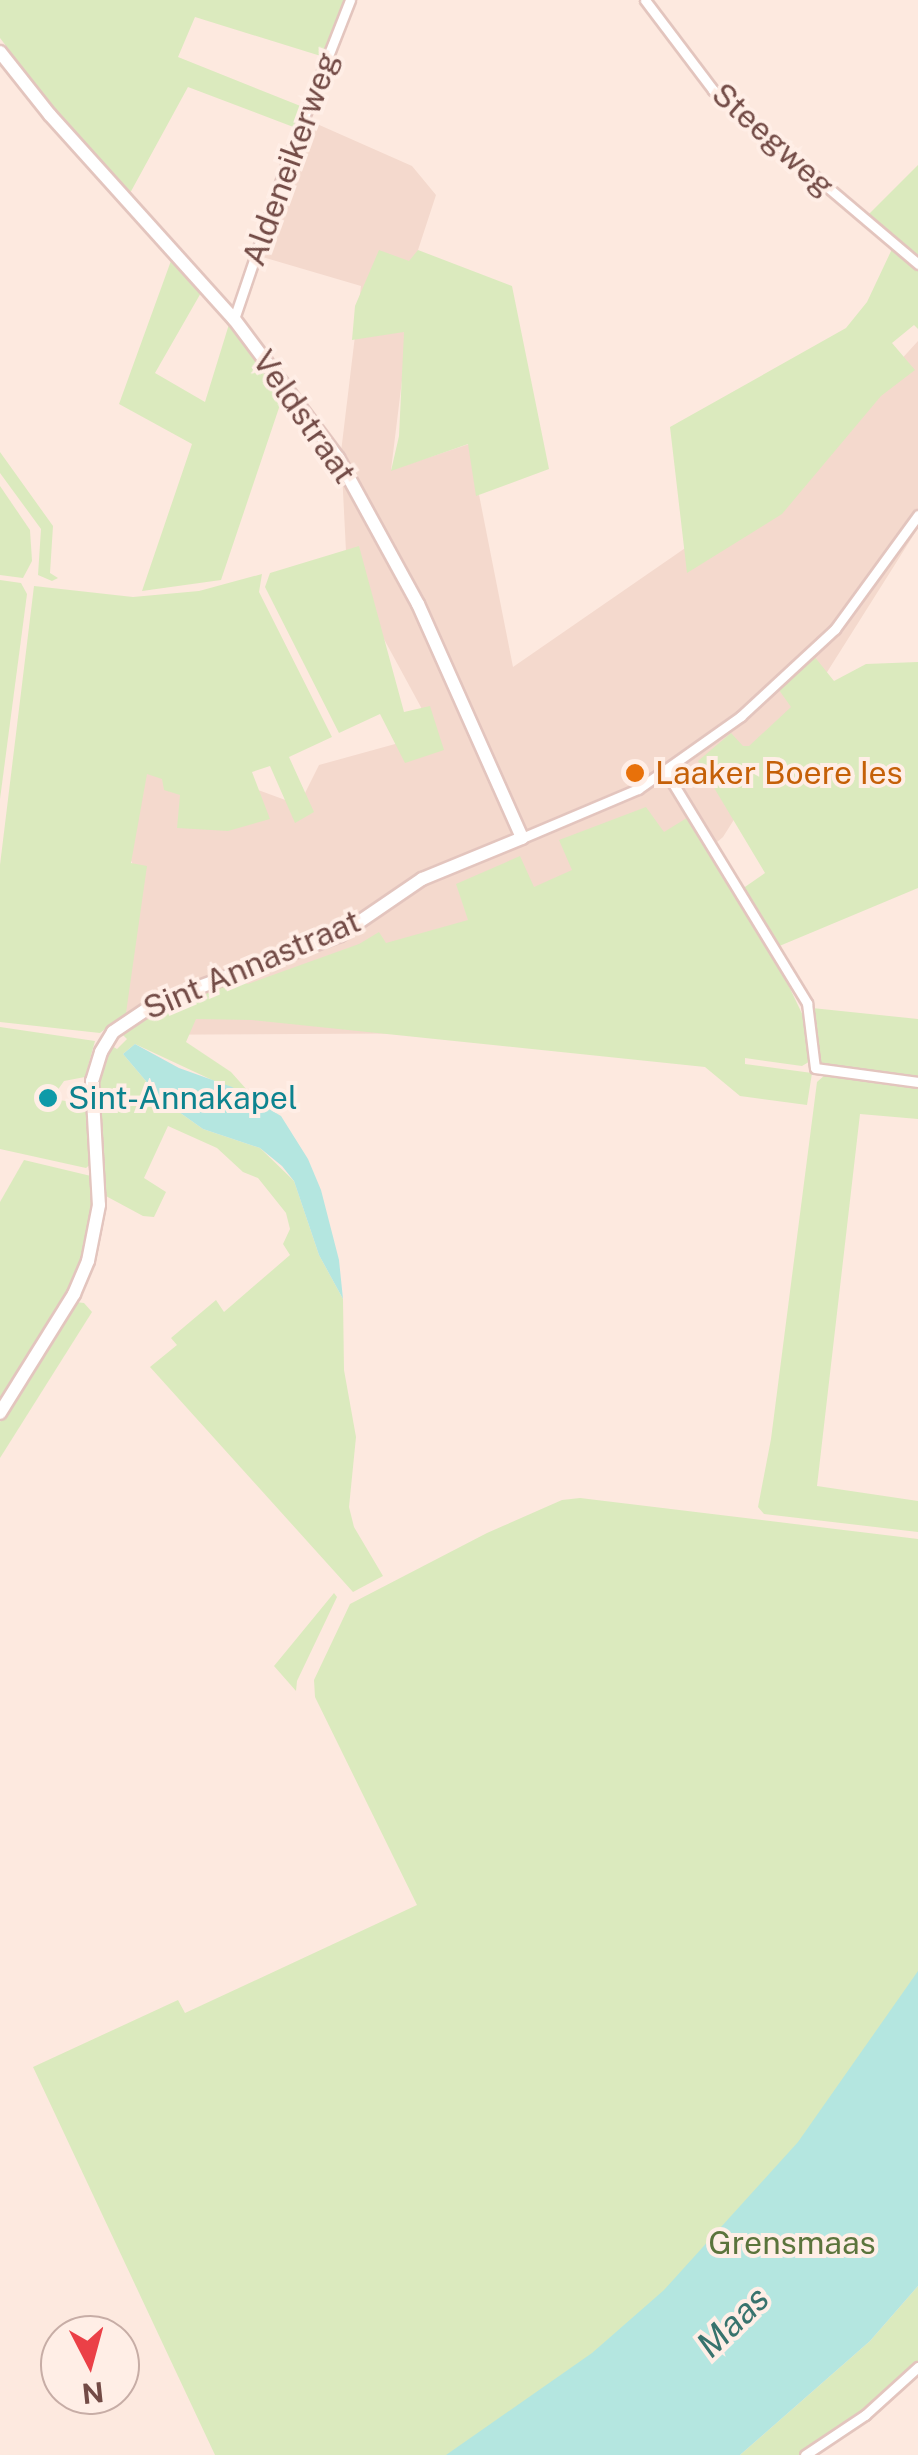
<!DOCTYPE html>
<style>
body{margin:0}
#map{position:relative;width:918px;height:2455px;overflow:hidden;background:#fde9df;font-family:"Public Sans",sans-serif}
div>[style]{position:absolute}
.residential>*{inset:0;background:#f4d9cd}
.green>*{inset:0;background:#dbeabe}
.water>*{inset:0;background:#b4e6e0}
.roads{filter:drop-shadow(2px 0 #e3c5be) drop-shadow(-2px 0 #e3c5be) drop-shadow(0 2px #e3c5be) drop-shadow(0 -2px #e3c5be)}
.street>*{height:9px;margin:-4.5px;padding:0 4.5px;transform-origin:4.5px;border-radius:4.5px;background:#fff}
.secondary>*{height:12px;margin:-6px;padding:0 6px;transform-origin:6px;border-radius:6px;background:#fff}
.dots>*{width:28px;height:28px;translate:-50% -50%;box-sizing:border-box;border:5px solid #ffeee6;border-radius:50%}
span{translate:-50% -50%;white-space:nowrap;text-align:center;line-height:1.15;-webkit-text-stroke:8px #ffeee6;paint-order:stroke}
.street-label{font-size:32px;color:#734b46}
.food-label{font-size:32px;color:#c56008}
.left{translate:0 -50%;text-align:left}
.culture-label{font-size:32px;color:#0d838f}
.park-label{font-size:32px;color:#5b743c}
.water-label{font-size:35px;color:#38736d;font-style:italic}
.north{position:absolute;left:40px;top:2315px;width:100px;height:100px;box-sizing:border-box;background:#ffeee6;border:2px solid #c7ada6;border-radius:50%;rotate:174deg;font-size:28px;font-weight:700;line-height:40px;text-align:center;color:#734b46}
.north::after{content:'';display:block;margin:auto;width:35px;height:45px;background:#eb4047;clip-path:polygon(50% 0,100% 100%,50% 72%,0 100%)}
</style>
<div id="map">
<div class="residential">
<i style="clip-path:polygon(299px 116px,412px 166px,436px 195px,418px 250px,391px 470px,469px 444px,513px 667px,804px 466px,918px 341px,918px 528px,723px 837px,491px 1033px,108px 1035px,139px 879px,123px 842px,137px 746px,299px 805px,319px 765px,435px 733px,347px 571px,341px 452px,361px 286px,259px 256px)"></i>
</div>
<div class="green">
<i style="clip-path:polygon(0 0,347px 0,324px 57px,195px 17px,178px 57px,303px 107px,296px 128px,188px 87px,129px 195px,71px 132px,0 38px)"></i>
<i style="clip-path:polygon(918px 165px,918px 260px,867px 216px)"></i>
<i style="clip-path:polygon(892px 249px,918px 270px,918px 329px,914px 325px,892px 343px,915px 370px,881px 396px,782px 514px,687px 573px,670px 427px,846px 328px,867px 302px)"></i>
<i style="clip-path:polygon(379px 250px,409px 261px,418px 250px,512px 286px,549px 469px,476px 496px,468px 444px,391px 471px,399px 436px,404px 332px,352px 340px,355px 306px)"></i>
<i style="clip-path:polygon(172px 258px,202px 291px,155px 373px,205px 402px,230px 321px,285px 390px,221px 580px,142px 591px,192px 444px,119px 404px)"></i>
<i style="clip-path:polygon(0 452px,53px 526px,50px 573px,58px 578px,52px 581px,38px 575px,41px 529px,0 473px)"></i>
<i style="clip-path:polygon(0 486px,30px 530px,32px 561px,23px 578px,0 575px)"></i>
<i style="clip-path:polygon(359px 546px,404px 712px,430px 706px,444px 750px,405px 763px,380px 714px,339px 733px,265px 587px,270px 573px)"></i>
<i style="clip-path:polygon(262px 574px,259px 592px,332px 737px,289px 757px,314px 812px,295px 823px,270px 766px,252px 772px,270px 819px,228px 831px,177px 828px,180px 795px,164px 790px,162px 779px,147px 774px,131px 863px,147px 866px,126px 1013px,100px 1033px,0 1022px,0 865px,34px 586px,133px 597px,199px 591px)"></i>
<i style="clip-path:polygon(0 580px,21px 583px,27px 594px,0 799px)"></i>
<i style="clip-path:polygon(814px 656px,834px 681px,866px 664px,918px 662px,918px 888px,777px 947px,742px 889px,765px 873px,698px 761px,731px 733px,743px 746px,749px 746px,791px 707px,779px 690px)"></i>
<i style="clip-path:polygon(646px 807px,664px 832px,690px 816px,775px 957px,806px 1022px,812px 1060px,802px 1066px,745px 1058px,745px 1064px,812px 1073px,807px 1105px,740px 1096px,705px 1067px,252px 1020px,196px 1019px,186px 1042px,231px 1072px,257px 1101px,135px 1044px,123px 1054px,162px 1100px,203px 1129px,260px 1148px,294px 1181px,319px 1255px,343px 1299px,344px 1370px,356px 1437px,349px 1507px,354px 1527px,383px 1576px,353px 1592px,150px 1367px,177px 1345px,171px 1338px,216px 1300px,224px 1312px,290px 1255px,283px 1244px,290px 1229px,286px 1213px,258px 1178px,243px 1172px,217px 1148px,168px 1126px,144px 1178px,166px 1192px,154px 1217px,143px 1216px,104px 1195px,97px 1095px,105px 1057px,112px 1046px,117px 1049px,127px 1039px,122px 1034px,147px 1015px,235px 979px,248px 984px,359px 944px,379px 932px,386px 943px,468px 920px,456px 884px,520px 856px,534px 887px,572px 870px,559px 840px)"></i>
<i style="clip-path:polygon(812px 1008px,918px 1019px,918px 1076px,822px 1064px,818px 1060px)"></i>
<i style="clip-path:polygon(0 1027px,95px 1041px,85px 1077px,64px 1081px,57px 1091px,36px 1098px,41px 1107px,59px 1100px,86px 1104px,93px 1162px,86px 1168px,0 1149px)"></i>
<i style="clip-path:polygon(826px 1074px,918px 1085px,918px 1119px,860px 1114px,817px 1486px,918px 1501px,918px 1532px,764px 1514px,758px 1507px,771px 1439px,817px 1082px)"></i>
<i style="clip-path:polygon(24px 1160px,91px 1176px,95px 1184px,90px 1240px,72px 1287px,0 1403px,0 1202px)"></i>
<i style="clip-path:polygon(76px 1302px,84px 1303px,92px 1312px,0 1458px,0 1422px)"></i>
<i style="clip-path:polygon(580px 1498px,918px 1539px,918px 2184px,628px 2455px,215px 2455px,33px 2067px,178px 2000px,185px 2013px,417px 1905px,315px 1697px,314px 1680px,350px 1604px,487px 1533px,562px 1500px)"></i>
<i style="clip-path:polygon(334px 1593px,337px 1597px,297px 1681px,296px 1691px,274px 1666px)"></i>
<i style="clip-path:polygon(918px 2286px,918px 2362px,908px 2372px,810px 2455px,740px 2455px,870px 2341px)"></i>
</div>
<div class="water">
<i style="clip-path:polygon(135px 1044px,179px 1068px,232px 1087px,281px 1116px,308px 1159px,321px 1190px,339px 1260px,343px 1299px,319px 1255px,294px 1181px,282px 1166px,260px 1148px,203px 1129px,162px 1100px,123px 1054px)"></i>
<i style="clip-path:polygon(918px 1971px,918px 2286px,870px 2341px,740px 2455px,446px 2455px,592px 2353px,664px 2290px,798px 2142px)"></i>
</div>
<div class="roads">
<div class="street">
<i style="left:645px;top:0;width:113px;rotate:52.9deg"></i>
<i style="left:713px;top:90px;width:269px;rotate:40.3deg"></i>
<i style="left:234px;top:319px;width:181px;rotate:-71.3deg"></i>
<i style="left:292px;top:148px;width:159px;rotate:-68.6deg"></i>
<i style="left:666px;top:772px;width:271px;rotate:58.6deg"></i>
<i style="left:807px;top:1003px;width:65px;rotate:83deg"></i>
<i style="left:815px;top:1068px;width:104px;rotate:7.7deg"></i>
<i style="left:522px;top:838px;width:126px;rotate:-22.9deg"></i>
<i style="left:638px;top:789px;width:126px;rotate:-35.3deg"></i>
<i style="left:741px;top:716px;width:128px;rotate:-42.8deg"></i>
<i style="left:835px;top:629px;width:141px;rotate:-53.9deg"></i>
<i style="left:805px;top:2455px;width:72px;rotate:-33.7deg"></i>
<i style="left:865px;top:2415px;width:72px;rotate:-42.2deg"></i>
</div>
<div class="secondary">
<i style="left:0;top:52px;width:80px;rotate:51.6deg"></i>
<i style="left:50px;top:115px;width:275px;rotate:48deg"></i>
<i style="left:234px;top:319px;width:174px;rotate:53.2deg"></i>
<i style="left:338px;top:458px;width:166px;rotate:61.3deg"></i>
<i style="left:418px;top:604px;width:256px;rotate:66deg"></i>
<i style="left:522px;top:838px;width:108px;rotate:157.7deg"></i>
<i style="left:422px;top:879px;width:99px;rotate:145.7deg"></i>
<i style="left:340px;top:935px;width:196px;rotate:159.7deg"></i>
<i style="left:156px;top:1003px;width:52px;rotate:146deg"></i>
<i style="left:113px;top:1032px;width:23px;rotate:121deg"></i>
<i style="left:101px;top:1052px;width:30px;rotate:107deg"></i>
<i style="left:92px;top:1081px;width:124px;rotate:86.8deg"></i>
<i style="left:99px;top:1205px;width:57px;rotate:101.1deg"></i>
<i style="left:88px;top:1261px;width:36px;rotate:113deg"></i>
<i style="left:74px;top:1294px;width:140px;rotate:121.9deg"></i>
</div>
</div>
<div class="dots">
<i style="left:635px;top:773px;background:#e8710a"></i>
<i style="left:48px;top:1098px;background:#0f9aa8"></i>
</div>
<div class="street-label">
<span style="left:773px;top:140px;rotate:42deg">Steegweg</span>
<span style="left:291px;top:159px;rotate:-70deg">Aldeneikerweg</span>
<span style="left:304px;top:417px;rotate:55deg">Veldstraat</span>
<span style="left:252px;top:965px;rotate:-23deg">Sint Annastraat</span>
</div>
<div class="food-label">
<span class="left" style="left:655px;top:773px">Laaker Boere Ies</span>
</div>
<div class="culture-label">
<span class="left" style="left:68px;top:1098px">Sint-Annakapel</span>
</div>
<div class="park-label">
<span style="left:792px;top:2243px">Grensmaas</span>
</div>
<div class="water-label">
<span style="left:733px;top:2322px;rotate:-44deg">Maas</span>
</div>
<div class="north">N</div>
</div>
